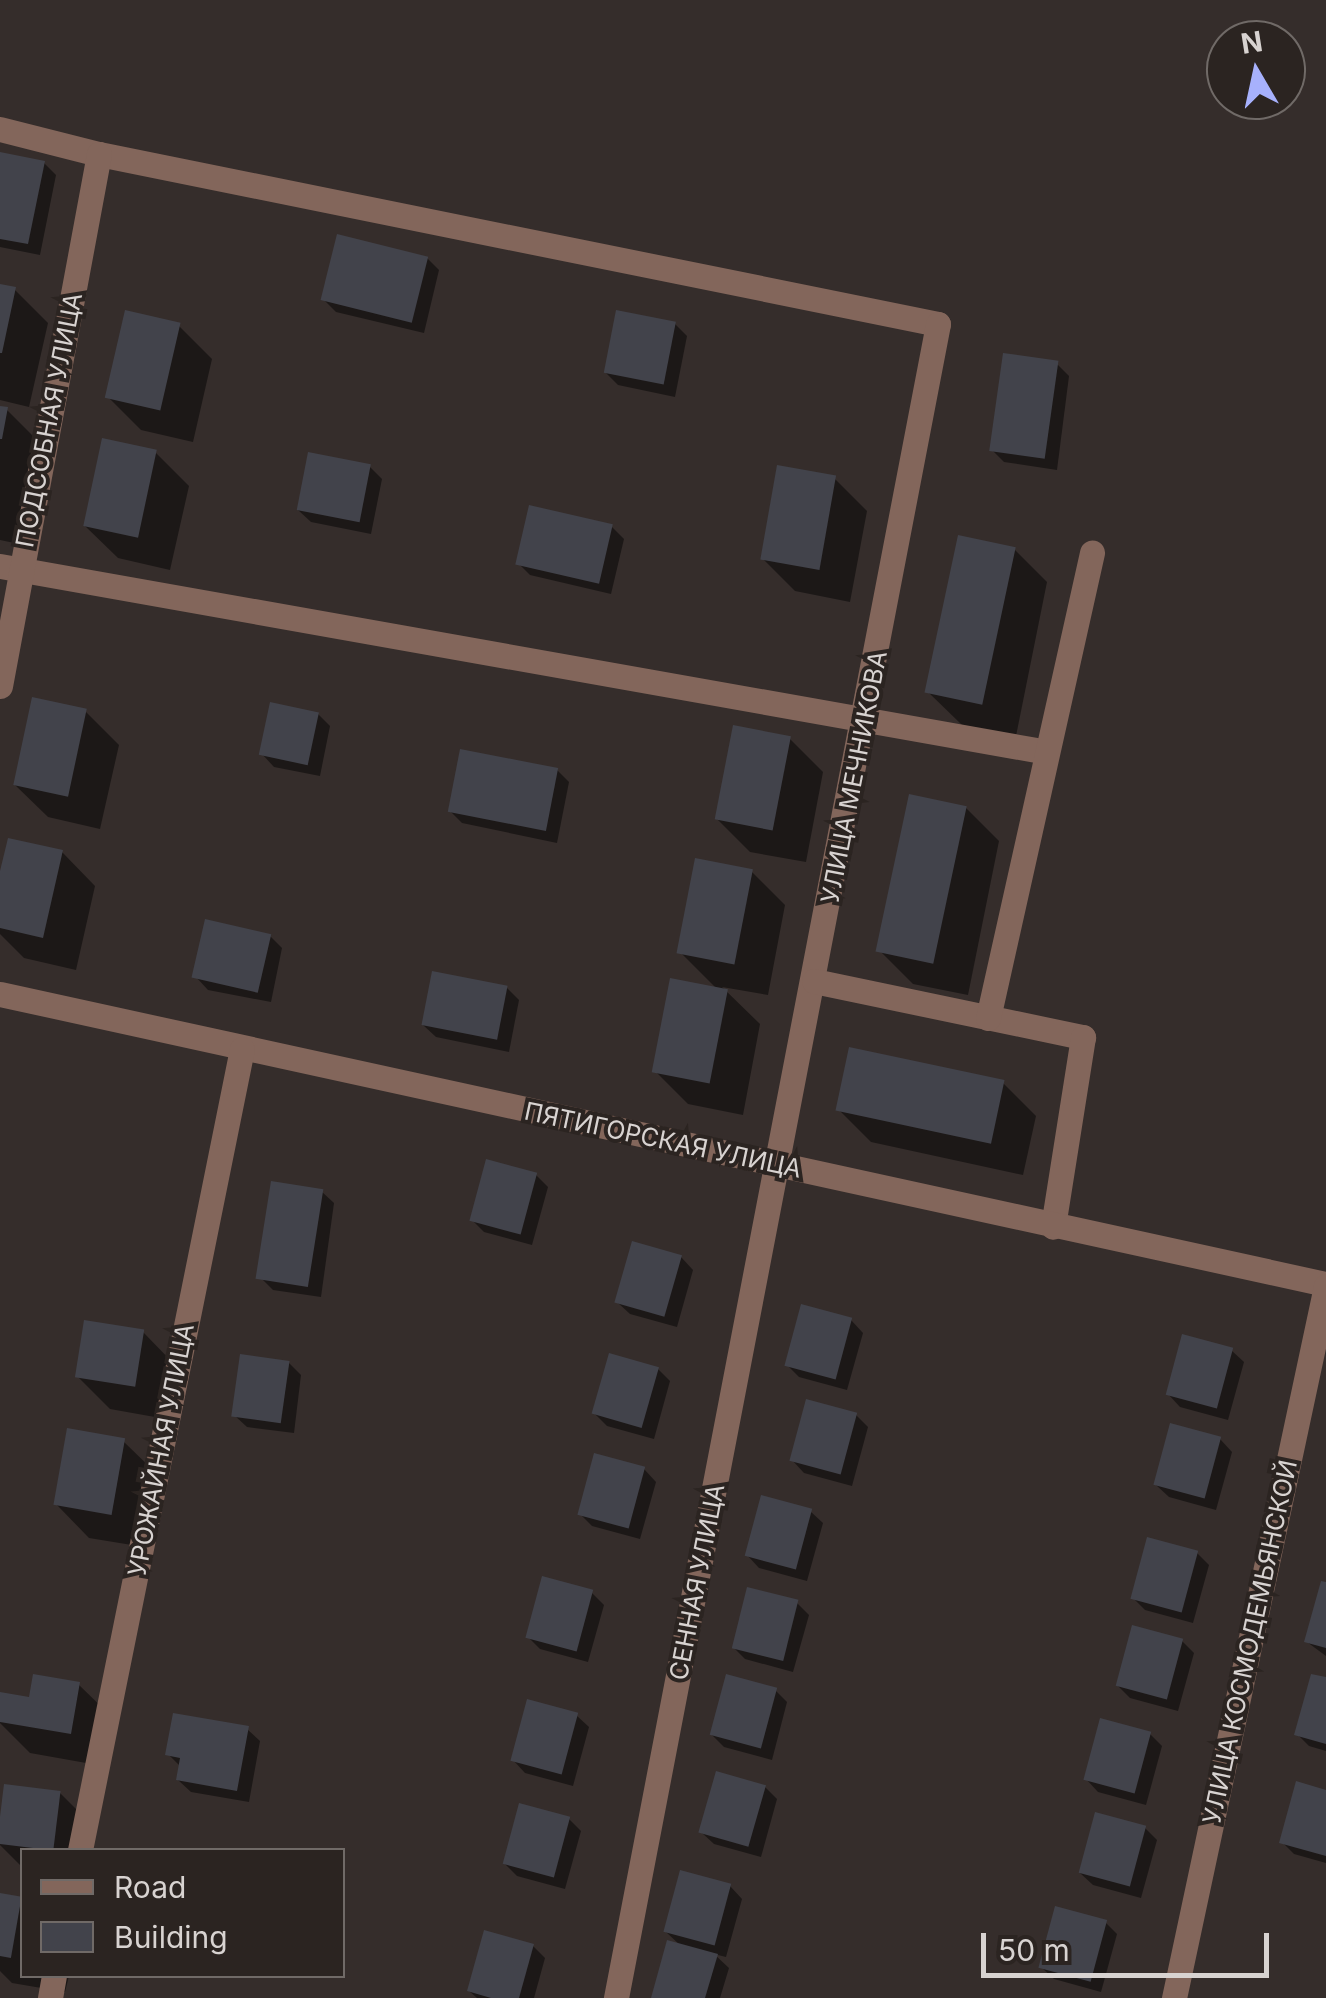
<!DOCTYPE html>
<meta charset="utf-8">
<style>
body{margin:0}
#map{position:relative;width:1326px;height:1998px;overflow:hidden;background:#352d2b;font-family:Inter,sans-serif}
div>[style]{position:absolute}
.shadow>*{inset:0;background:#0007}
.building>*{inset:0;background:#42434b;transform-origin:0 0}
.minor>*{height:25px;margin:-12.5px;padding:0 12.5px;transform-origin:12.5px;border-radius:12.5px;background:#83665b}
span{translate:-50% -50%;white-space:nowrap;text-align:center;line-height:1.15;-webkit-text-stroke:8px #2b2421;paint-order:stroke}
.street-label{font-size:25px;color:#d8d3d1}
.legend{position:absolute;left:20px;top:1848px;width:325px;height:130px;box-sizing:border-box;background:#2b2421;border:2px solid #706a67;margin:0;padding:12px 18px;list-style:none;font-size:30px;color:#d8d3d1}
.legend li{display:flex;align-items:center;gap:20px;height:50px}
.legend b{width:50px;border:2px solid #706a67}
.north{position:absolute;left:1206px;top:20px;width:100px;height:100px;box-sizing:border-box;background:#2b2421;border:2px solid #706a67;border-radius:50%;rotate:351deg;font-size:28px;font-weight:700;line-height:40px;text-align:center;color:#d8d3d1}
.north::after{content:'';display:block;margin:auto;width:35px;height:45px;background:#a7b1fc;clip-path:polygon(50% 0,100% 100%,50% 72%,0 100%)}
.scale{position:absolute;left:981px;top:1933px;width:288px;height:45px;box-sizing:border-box;border:5px solid #d8d3d1;border-top:0;padding-left:12px;font-size:30px;line-height:35px;white-space:nowrap;color:#d8d3d1;-webkit-text-stroke:8px #2b2421;paint-order:stroke}
</style>
<div id="map">
<div class="shadow">
<i style="clip-path:polygon(0 154px,44px 163px,56px 175px,40px 255px,0 247px)"></i>
<i style="clip-path:polygon(427px 258px,439px 270px,424px 333px,336px 312px,324px 300px)"></i>
<i style="clip-path:polygon(0 286px,15px 290px,48px 323px,29px 407px,0 400px)"></i>
<i style="clip-path:polygon(675px 324px,687px 336px,675px 397px,618px 385px,606px 373px)"></i>
<i style="clip-path:polygon(179px 326px,212px 359px,193px 442px,141px 430px,108px 397px)"></i>
<i style="clip-path:polygon(1057px 364px,1069px 376px,1057px 470px,1004px 462px,992px 450px)"></i>
<i style="clip-path:polygon(0 408px,7px 410px,40px 443px,19px 544px,0 540px)"></i>
<i style="clip-path:polygon(156px 453px,189px 486px,170px 570px,118px 558px,84px 525px)"></i>
<i style="clip-path:polygon(370px 467px,382px 479px,371px 534px,311px 522px,298px 510px)"></i>
<i style="clip-path:polygon(834px 478px,867px 511px,850px 602px,795px 591px,762px 558px)"></i>
<i style="clip-path:polygon(612px 527px,624px 539px,611px 594px,530px 575px,518px 563px)"></i>
<i style="clip-path:polygon(1014px 549px,1047px 582px,1016px 736px,962px 725px,928px 692px)"></i>
<i style="clip-path:polygon(86px 712px,119px 745px,100px 829px,48px 817px,14px 784px)"></i>
<i style="clip-path:polygon(318px 714px,330px 726px,320px 776px,274px 767px,262px 754px)"></i>
<i style="clip-path:polygon(790px 739px,823px 772px,806px 862px,750px 852px,717px 819px)"></i>
<i style="clip-path:polygon(557px 770px,569px 782px,557px 843px,462px 823px,450px 811px)"></i>
<i style="clip-path:polygon(966px 808px,999px 841px,968px 995px,913px 984px,880px 951px)"></i>
<i style="clip-path:polygon(62px 852px,95px 886px,76px 970px,24px 958px,0 934px,0 883px)"></i>
<i style="clip-path:polygon(752px 872px,785px 905px,768px 995px,722px 987px,760px 1024px,743px 1115px,688px 1104px,655px 1071px,717px 989px,680px 952px)"></i>
<i style="clip-path:polygon(270px 936px,282px 948px,271px 1002px,208px 990px,196px 977px)"></i>
<i style="clip-path:polygon(507px 988px,519px 1000px,509px 1052px,436px 1037px,423px 1025px)"></i>
<i style="clip-path:polygon(1003px 1083px,1036px 1116px,1023px 1175px,871px 1142px,838px 1109px)"></i>
<i style="clip-path:polygon(536px 1175px,548px 1187px,532px 1245px,484px 1232px,472px 1220px)"></i>
<i style="clip-path:polygon(321px 1191px,334px 1203px,321px 1297px,273px 1290px,261px 1278px)"></i>
<i style="clip-path:polygon(681px 1257px,693px 1270px,677px 1327px,630px 1314px,617px 1302px)"></i>
<i style="clip-path:polygon(851px 1320px,863px 1333px,847px 1390px,799px 1377px,787px 1365px)"></i>
<i style="clip-path:polygon(143px 1332px,176px 1366px,166px 1419px,110px 1409px,77px 1376px)"></i>
<i style="clip-path:polygon(1231px 1350px,1244px 1362px,1228px 1420px,1180px 1407px,1168px 1394px)"></i>
<i style="clip-path:polygon(289px 1363px,301px 1375px,294px 1433px,247px 1427px,234px 1415px)"></i>
<i style="clip-path:polygon(658px 1369px,670px 1381px,654px 1439px,607px 1426px,594px 1413px)"></i>
<i style="clip-path:polygon(856px 1415px,868px 1427px,852px 1486px,804px 1473px,792px 1460px)"></i>
<i style="clip-path:polygon(1220px 1439px,1232px 1452px,1216px 1510px,1169px 1497px,1156px 1485px)"></i>
<i style="clip-path:polygon(123px 1441px,157px 1474px,144px 1547px,89px 1538px,56px 1504px)"></i>
<i style="clip-path:polygon(644px 1469px,656px 1482px,640px 1539px,592px 1526px,580px 1514px)"></i>
<i style="clip-path:polygon(810px 1511px,823px 1523px,807px 1581px,759px 1568px,747px 1555px)"></i>
<i style="clip-path:polygon(1197px 1553px,1209px 1565px,1193px 1623px,1145px 1610px,1133px 1598px)"></i>
<i style="clip-path:polygon(1326px 1585px,1326px 1656px,1307px 1642px)"></i>
<i style="clip-path:polygon(592px 1593px,604px 1605px,588px 1662px,540px 1649px,528px 1637px)"></i>
<i style="clip-path:polygon(797px 1603px,809px 1615px,793px 1672px,745px 1659px,733px 1647px)"></i>
<i style="clip-path:polygon(1182px 1641px,1194px 1653px,1178px 1711px,1130px 1698px,1118px 1686px)"></i>
<i style="clip-path:polygon(1326px 1680px,1326px 1751px,1309px 1746px,1297px 1734px)"></i>
<i style="clip-path:polygon(78px 1684px,112px 1717px,103px 1766px,30px 1753px,0 1723px,0 1701px,31px 1700px)"></i>
<i style="clip-path:polygon(775px 1690px,787px 1702px,772px 1760px,724px 1747px,712px 1735px)"></i>
<i style="clip-path:polygon(576px 1715px,589px 1727px,573px 1786px,525px 1773px,513px 1760px)"></i>
<i style="clip-path:polygon(247px 1729px,260px 1741px,249px 1802px,191px 1792px,178px 1780px,181px 1767px,168px 1754px)"></i>
<i style="clip-path:polygon(1150px 1734px,1162px 1746px,1146px 1805px,1098px 1792px,1086px 1779px)"></i>
<i style="clip-path:polygon(6px 1787px,60px 1793px,93px 1826px,90px 1850px,22px 1850px,22px 1867px,0 1845px)"></i>
<i style="clip-path:polygon(765px 1787px,777px 1799px,761px 1857px,714px 1844px,701px 1832px)"></i>
<i style="clip-path:polygon(1326px 1792px,1326px 1863px,1294px 1854px,1282px 1842px)"></i>
<i style="clip-path:polygon(569px 1819px,581px 1831px,565px 1889px,517px 1876px,505px 1864px)"></i>
<i style="clip-path:polygon(1145px 1828px,1157px 1840px,1141px 1898px,1093px 1885px,1080px 1873px)"></i>
<i style="clip-path:polygon(730px 1886px,742px 1899px,726px 1957px,714px 1954px,729px 1968px,720px 1998px,653px 1998px,681px 1946px,666px 1932px)"></i>
<i style="clip-path:polygon(0 1895px,22px 1900px,22px 1976px,69px 1976px,65px 1992px,12px 1983px,0 1971px)"></i>
<i style="clip-path:polygon(1105px 1922px,1117px 1934px,1101px 1992px,1054px 1979px,1041px 1967px)"></i>
<i style="clip-path:polygon(533px 1946px,545px 1958px,534px 1998px,477px 1998px,469px 1991px)"></i>
</div>
<div class="building">
<i style="clip-path:polygon(0 152px,45px 161px,28px 244px,0 239px)"></i>
<i style="left:337px;top:234px;width:94px;height:68px;rotate:14deg"></i>
<i style="clip-path:polygon(0 284px,16px 287px,2px 353px,0 353px)"></i>
<i style="left:125px;top:310px;width:57px;height:90px;rotate:13deg"></i>
<i style="left:616px;top:310px;width:61px;height:64px;rotate:11deg"></i>
<i style="left:1003px;top:353px;width:56px;height:99px;rotate:8deg"></i>
<i style="clip-path:polygon(0 406px,8px 407px,2px 439px,0 439px)"></i>
<i style="left:102px;top:438px;width:56px;height:90px;rotate:12deg"></i>
<i style="left:308px;top:452px;width:64px;height:59px;rotate:11deg"></i>
<i style="left:777px;top:465px;width:60px;height:96px;rotate:10deg"></i>
<i style="left:529px;top:505px;width:86px;height:61px;rotate:13deg"></i>
<i style="left:958px;top:535px;width:59px;height:161px;rotate:12deg"></i>
<i style="left:32px;top:697px;width:56px;height:90px;rotate:12deg"></i>
<i style="left:270px;top:702px;width:50px;height:54px;rotate:12deg"></i>
<i style="left:733px;top:725px;width:59px;height:96px;rotate:11deg"></i>
<i style="left:460px;top:749px;width:100px;height:64px;rotate:11deg"></i>
<i style="left:909px;top:794px;width:59px;height:161px;rotate:12deg"></i>
<i style="clip-path:polygon(8px 838px,63px 850px,43px 938px,0 928px,0 871px)"></i>
<i style="left:695px;top:858px;width:59px;height:97px;rotate:11deg"></i>
<i style="left:205px;top:919px;width:68px;height:60px;rotate:13deg"></i>
<i style="left:432px;top:971px;width:77px;height:55px;rotate:11deg"></i>
<i style="left:670px;top:978px;width:59px;height:96px;rotate:11deg"></i>
<i style="left:849px;top:1047px;width:159px;height:65px;rotate:12deg"></i>
<i style="left:486px;top:1159px;width:53px;height:64px;rotate:15deg"></i>
<i style="left:271px;top:1181px;width:53px;height:99px;rotate:9deg"></i>
<i style="left:632px;top:1241px;width:52px;height:64px;rotate:16deg"></i>
<i style="left:801px;top:1304px;width:53px;height:64px;rotate:15deg"></i>
<i style="left:84px;top:1320px;width:61px;height:58px;rotate:9deg"></i>
<i style="left:1182px;top:1334px;width:53px;height:63px;rotate:15deg"></i>
<i style="left:609px;top:1353px;width:52px;height:63px;rotate:16deg"></i>
<i style="left:240px;top:1354px;width:50px;height:63px;rotate:8deg"></i>
<i style="left:806px;top:1399px;width:53px;height:64px;rotate:15deg"></i>
<i style="left:1170px;top:1423px;width:53px;height:64px;rotate:15deg"></i>
<i style="left:67px;top:1428px;width:59px;height:78px;rotate:10deg"></i>
<i style="left:594px;top:1453px;width:53px;height:64px;rotate:15deg"></i>
<i style="left:761px;top:1495px;width:53px;height:63px;rotate:15deg"></i>
<i style="left:1147px;top:1537px;width:53px;height:64px;rotate:15deg"></i>
<i style="left:542px;top:1576px;width:53px;height:64px;rotate:15deg"></i>
<i style="clip-path:polygon(1321px 1581px,1326px 1582px,1326px 1648px,1304px 1642px)"></i>
<i style="left:747px;top:1587px;width:53px;height:63px;rotate:14deg"></i>
<i style="left:1132px;top:1625px;width:53px;height:63px;rotate:15deg"></i>
<i style="clip-path:polygon(33px 1674px,80px 1682px,71px 1734px,0 1722px,0 1692px,29px 1697px)"></i>
<i style="left:726px;top:1674px;width:53px;height:63px;rotate:15deg"></i>
<i style="clip-path:polygon(1311px 1674px,1326px 1677px,1326px 1744px,1294px 1735px)"></i>
<i style="left:527px;top:1699px;width:53px;height:64px;rotate:15deg"></i>
<i style="clip-path:polygon(173px 1713px,249px 1726px,237px 1791px,176px 1780px,180px 1758px,165px 1755px)"></i>
<i style="left:1100px;top:1718px;width:53px;height:64px;rotate:15deg"></i>
<i style="left:716px;top:1771px;width:52px;height:64px;rotate:16deg"></i>
<i style="clip-path:polygon(1296px 1781px,1326px 1790px,1326px 1856px,1279px 1843px)"></i>
<i style="left:4px;top:1784px;width:57px;height:60px;rotate:7deg"></i>
<i style="left:519px;top:1803px;width:53px;height:63px;rotate:15deg"></i>
<i style="left:1095px;top:1812px;width:53px;height:63px;rotate:15deg"></i>
<i style="left:680px;top:1870px;width:53px;height:64px;rotate:15deg"></i>
<i style="left:0;top:1893px;width:22px;height:62px;rotate:10deg"></i>
<i style="left:1055px;top:1906px;width:54px;height:64px;rotate:15deg"></i>
<i style="clip-path:polygon(484px 1930px,534px 1944px,519px 1998px,491px 1998px,467px 1991px)"></i>
<i style="clip-path:polygon(667px 1940px,718px 1954px,705px 1998px,651px 1998px)"></i>
</div>
<div class="minor">
<i style="left:0;top:129px;width:102px;rotate:14.2deg"></i>
<i style="left:99px;top:154px;width:856px;rotate:11.45deg"></i>
<i style="left:938px;top:324px;width:1705px;rotate:100.89deg"></i>
<i style="left:0;top:566px;width:1063px;rotate:10.07deg"></i>
<i style="left:0;top:686px;width:541px;rotate:-79.46deg"></i>
<i style="left:814px;top:981px;width:275px;rotate:11.8deg"></i>
<i style="left:1083px;top:1037px;width:192px;rotate:99deg"></i>
<i style="left:0;top:994px;width:1357px;rotate:12.34deg"></i>
<i style="left:988px;top:1018px;width:477px;rotate:-77.4deg"></i>
<i style="left:80px;top:1850px;width:817px;rotate:-78.57deg"></i>
<i style="left:50px;top:1998px;width:22px;rotate:-80deg"></i>
<i style="left:1174px;top:1998px;width:728px;rotate:-77.95deg"></i>
</div>
<div class="street-label">
<span style="left:49px;top:420px;rotate:-79deg">ПОДСОБНАЯ УЛИЦА</span>
<span style="left:854px;top:777px;rotate:-79deg">УЛИЦА МЕЧНИКОВА</span>
<span style="left:663px;top:1140px;rotate:12deg">ПЯТИГОРСКАЯ УЛИЦА</span>
<span style="left:161px;top:1450px;rotate:-79deg">УРОЖАЙНАЯ УЛИЦА</span>
<span style="left:697px;top:1582px;rotate:-79deg">СЕННАЯ УЛИЦА</span>
<span style="left:1250px;top:1642px;rotate:-78deg">УЛИЦА КОСМОДЕМЬЯНСКОЙ</span>
</div>
<ul class="legend">
<li><b style="height:12px;background:#83665b"></b>Road</li>
<li><b style="height:28px;background:#42434b"></b>Building</li>
</ul>
<div class="north">N</div>
<div class="scale">50 m</div>
</div>
